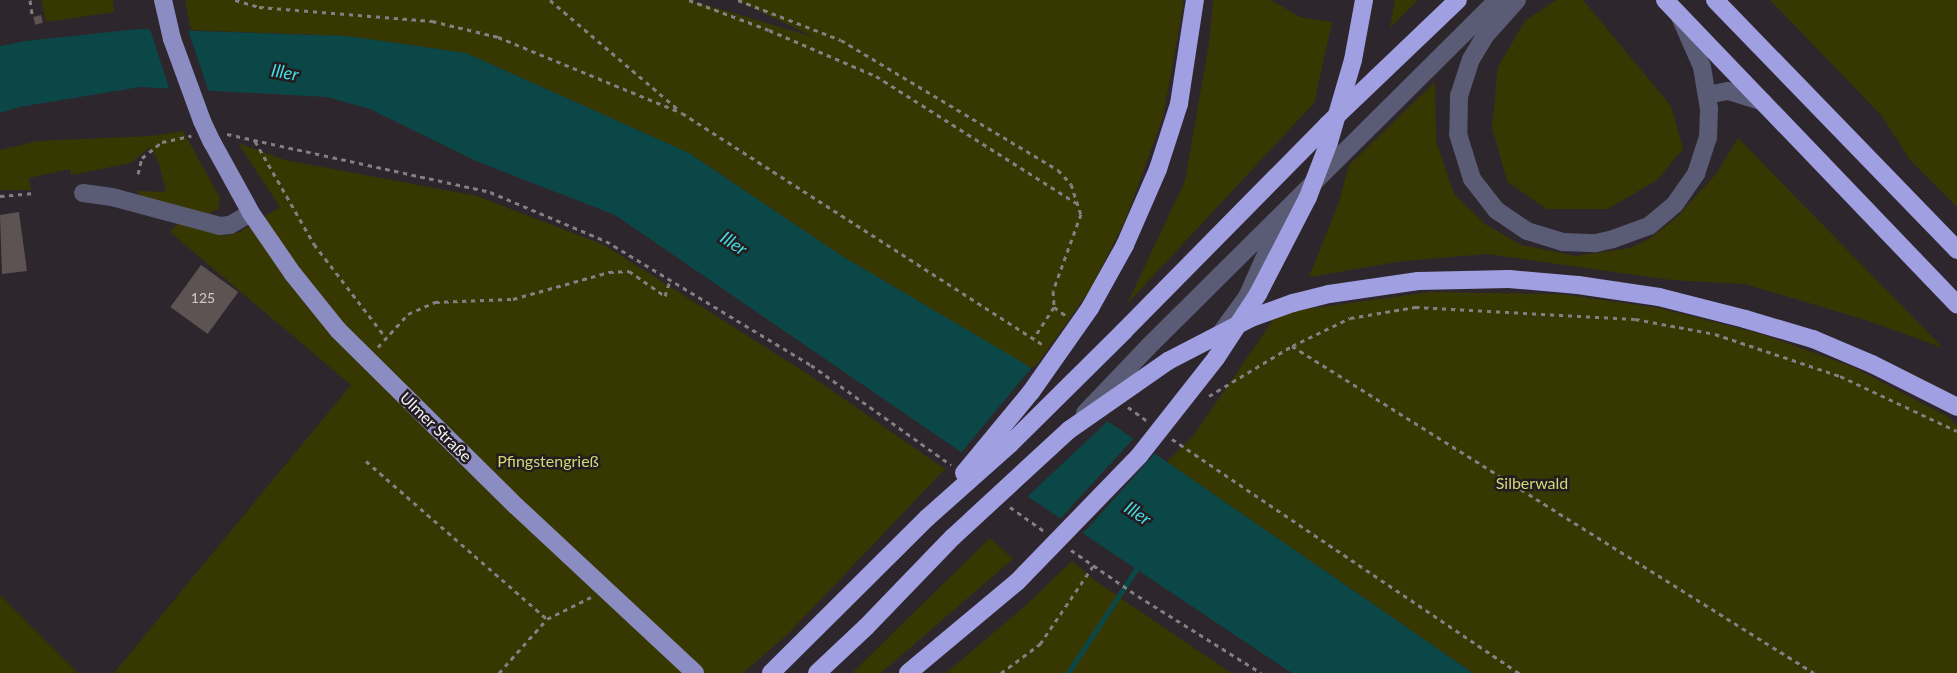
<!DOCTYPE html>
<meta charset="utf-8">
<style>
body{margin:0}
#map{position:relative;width:1957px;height:673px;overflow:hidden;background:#2d262c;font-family:Lato,sans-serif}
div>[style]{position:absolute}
.green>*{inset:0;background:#373801}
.water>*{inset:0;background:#0c4748}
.pier>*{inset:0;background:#2d262c}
.stream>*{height:4.5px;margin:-2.25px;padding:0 2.25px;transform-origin:2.25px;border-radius:2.25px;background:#0c4748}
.building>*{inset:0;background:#5d5352;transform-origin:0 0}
.path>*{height:3px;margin-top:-1.5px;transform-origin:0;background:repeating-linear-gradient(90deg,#857f84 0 4.5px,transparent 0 9px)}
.minor>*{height:18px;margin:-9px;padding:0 9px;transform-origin:9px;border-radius:9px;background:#5a5b75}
.major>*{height:18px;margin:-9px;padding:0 9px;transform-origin:9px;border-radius:9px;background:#8b8cc2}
.highway>*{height:18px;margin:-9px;padding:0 9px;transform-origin:9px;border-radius:9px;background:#9f9fe1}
.minor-bridge>*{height:18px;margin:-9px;padding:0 9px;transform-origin:9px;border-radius:9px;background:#5a5b75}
.major-bridge>*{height:18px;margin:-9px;padding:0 9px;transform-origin:9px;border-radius:9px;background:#8b8cc2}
.highway-bridge>*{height:18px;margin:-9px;padding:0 9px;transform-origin:9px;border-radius:9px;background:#9f9fe1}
span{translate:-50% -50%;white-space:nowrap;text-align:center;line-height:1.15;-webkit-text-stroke:5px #231d22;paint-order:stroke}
.number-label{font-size:14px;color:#d0cacd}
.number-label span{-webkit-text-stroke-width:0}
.street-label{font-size:16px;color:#f6f2f6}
.park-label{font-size:16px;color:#d4d874}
.water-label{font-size:18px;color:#43dce1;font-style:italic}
</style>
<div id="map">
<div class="green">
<i style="clip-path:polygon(41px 0,113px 0,114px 12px,46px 22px)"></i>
<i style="clip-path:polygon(185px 0,690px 0,816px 38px,736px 0,1183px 0,1183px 7px,1163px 117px,1125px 221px,1090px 290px,1033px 370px,842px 256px,689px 153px,466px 53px,347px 36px,191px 30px)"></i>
<i style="clip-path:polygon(1213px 0,1271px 0,1300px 17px,1332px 22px,1314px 103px,1127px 304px,1185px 181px,1209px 43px)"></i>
<i style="clip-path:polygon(1395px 0,1418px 0,1390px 28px)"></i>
<i style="clip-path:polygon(1556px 0,1583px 0,1671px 106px,1683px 149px,1657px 180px,1608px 209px,1546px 209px,1507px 181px,1492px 127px,1498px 67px,1525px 21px)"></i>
<i style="clip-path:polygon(1770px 0,1957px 0,1957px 207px,1910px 160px,1882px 116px)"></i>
<i style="clip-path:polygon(1435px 82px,1436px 140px,1454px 194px,1485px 224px,1521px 245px,1576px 256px,1630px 248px,1649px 239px,1675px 219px,1716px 174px,1738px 138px,1943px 348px,1866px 320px,1745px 284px,1671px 280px,1487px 254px,1403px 261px,1309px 277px,1339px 202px,1349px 165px)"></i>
<i style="clip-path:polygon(183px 131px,220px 198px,218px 209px,204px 216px,140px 203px,138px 191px,166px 192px,159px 163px,150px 147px,131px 163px,71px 175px,70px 169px,29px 178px,31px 190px,0 190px,0 150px,38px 141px,152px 136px)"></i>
<i style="clip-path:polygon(238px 143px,285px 160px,477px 196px,604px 245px,808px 374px,945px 469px,787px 635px,743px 673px,114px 673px,351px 385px,170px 232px,180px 221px,225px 236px,240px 232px,280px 207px)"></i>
<i style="clip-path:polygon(1430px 292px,1559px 294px,1659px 308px,1761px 334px,1853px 367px,1950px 418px,1957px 427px,1957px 673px,1473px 673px,1167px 462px,1193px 436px,1278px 313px)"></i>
<i style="clip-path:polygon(990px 538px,1013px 559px,881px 673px,852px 673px)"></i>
<i style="clip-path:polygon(1072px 561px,1097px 582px,1231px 673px,946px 673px,1024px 607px)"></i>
<i style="clip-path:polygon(0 595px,78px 673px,0 673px)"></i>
</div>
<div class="water">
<i style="clip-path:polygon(138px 29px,347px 36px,466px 53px,689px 153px,842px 256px,1022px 362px,1473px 673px,1292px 673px,961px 452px,615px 215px,476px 161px,370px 109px,327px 97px,140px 87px,19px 107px,0 113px,0 46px,26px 41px)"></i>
</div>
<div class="pier">
<i style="clip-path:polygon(149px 26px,187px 27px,209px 92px,170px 91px)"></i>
<i style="clip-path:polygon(1033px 366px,1110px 419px,1026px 498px,960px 454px)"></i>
<i style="clip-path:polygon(1135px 437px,1157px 451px,1087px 529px,1081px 534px,1059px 520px)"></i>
</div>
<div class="stream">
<i style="left:1068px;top:673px;width:129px;rotate:-56.7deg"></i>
</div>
<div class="building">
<i style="left:41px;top:15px;width:8px;height:8px;rotate:76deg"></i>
<i style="clip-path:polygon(19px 212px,27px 271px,2px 274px,0 215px)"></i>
<i style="left:201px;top:265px;width:46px;height:52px;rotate:36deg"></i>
</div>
<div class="path">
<i style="left:30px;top:0;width:15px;rotate:82deg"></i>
<i style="left:235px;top:0;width:25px;rotate:16deg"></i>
<i style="left:259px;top:7px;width:174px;rotate:4.6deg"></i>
<i style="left:432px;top:21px;width:68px;rotate:13.6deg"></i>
<i style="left:498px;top:37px;width:199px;rotate:22.4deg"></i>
<i style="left:682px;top:113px;width:429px;rotate:32.7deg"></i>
<i style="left:550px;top:0;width:170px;rotate:40.5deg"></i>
<i style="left:689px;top:0;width:85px;rotate:20.6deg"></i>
<i style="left:769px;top:30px;width:116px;rotate:23.3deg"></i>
<i style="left:876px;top:76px;width:237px;rotate:32.4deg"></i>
<i style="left:738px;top:0;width:110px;rotate:21.2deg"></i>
<i style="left:841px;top:40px;width:253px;rotate:30.9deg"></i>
<i style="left:1058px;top:170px;width:19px;rotate:47deg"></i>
<i style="left:1071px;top:184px;width:32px;rotate:72deg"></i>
<i style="left:1081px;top:214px;width:82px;rotate:110deg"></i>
<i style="left:1053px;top:291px;width:16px;rotate:86deg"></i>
<i style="left:1054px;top:307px;width:37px;rotate:123deg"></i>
<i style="left:227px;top:134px;width:269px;rotate:12.4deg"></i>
<i style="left:490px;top:192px;width:126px;rotate:22.9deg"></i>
<i style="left:606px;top:241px;width:240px;rotate:31.2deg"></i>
<i style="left:811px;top:365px;width:172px;rotate:35.5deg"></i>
<i style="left:255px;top:141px;width:119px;rotate:60.2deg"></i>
<i style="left:314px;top:244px;width:118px;rotate:52.5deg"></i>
<i style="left:138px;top:174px;width:16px;rotate:-76deg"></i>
<i style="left:142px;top:158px;width:26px;rotate:-39deg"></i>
<i style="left:162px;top:142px;width:30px;rotate:-12deg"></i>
<i style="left:0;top:196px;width:34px;rotate:-5deg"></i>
<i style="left:1054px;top:307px;width:14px;rotate:36deg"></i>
<i style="left:1292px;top:346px;width:616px;rotate:32.06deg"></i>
<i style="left:378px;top:347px;width:45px;rotate:-47.7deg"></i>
<i style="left:408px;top:314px;width:30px;rotate:-24deg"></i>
<i style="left:435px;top:302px;width:78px;rotate:-2.2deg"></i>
<i style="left:513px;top:299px;width:100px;rotate:-15.7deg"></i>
<i style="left:609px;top:272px;width:20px;rotate:-3deg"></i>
<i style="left:629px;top:271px;width:44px;rotate:34.8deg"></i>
<i style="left:665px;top:296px;width:16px;rotate:-72deg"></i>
<i style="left:1209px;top:396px;width:97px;rotate:-31.1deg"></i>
<i style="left:1292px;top:346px;width:64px;rotate:-25.8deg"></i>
<i style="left:1350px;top:318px;width:66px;rotate:-9.6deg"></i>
<i style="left:1415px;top:307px;width:220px;rotate:3.1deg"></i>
<i style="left:1635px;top:319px;width:81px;rotate:10.6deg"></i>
<i style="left:1715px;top:334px;width:132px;rotate:18.6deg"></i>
<i style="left:1840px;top:376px;width:129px;rotate:25.2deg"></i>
<i style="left:1128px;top:407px;width:24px;rotate:36deg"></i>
<i style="left:1172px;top:439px;width:419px;rotate:34deg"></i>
<i style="left:366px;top:461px;width:240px;rotate:41.1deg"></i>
<i style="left:1010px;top:507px;width:42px;rotate:35.2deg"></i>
<i style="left:1071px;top:550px;width:81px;rotate:34.5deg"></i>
<i style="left:1138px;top:596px;width:145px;rotate:32deg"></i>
<i style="left:499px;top:673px;width:72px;rotate:-48.4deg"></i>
<i style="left:547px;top:619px;width:49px;rotate:-26.6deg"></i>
<i style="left:1001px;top:673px;width:49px;rotate:-36.6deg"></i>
<i style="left:1040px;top:644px;width:94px;rotate:-55.8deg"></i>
</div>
<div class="minor">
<i style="left:1517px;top:0;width:48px;rotate:131.6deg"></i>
<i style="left:1485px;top:36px;width:27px;rotate:121deg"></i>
<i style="left:1471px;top:59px;width:38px;rotate:108deg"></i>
<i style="left:1459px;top:95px;width:39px;rotate:91deg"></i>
<i style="left:1458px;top:134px;width:47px;rotate:72.7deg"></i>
<i style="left:1472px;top:179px;width:39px;rotate:52deg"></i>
<i style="left:1496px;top:210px;width:37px;rotate:34deg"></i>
<i style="left:1527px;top:231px;width:38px;rotate:17deg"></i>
<i style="left:1563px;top:242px;width:33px;rotate:2deg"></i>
<i style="left:1596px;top:243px;width:17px;rotate:-13deg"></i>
<i style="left:1613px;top:239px;width:38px;rotate:-20deg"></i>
<i style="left:1649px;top:226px;width:34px;rotate:-40deg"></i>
<i style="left:1675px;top:204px;width:37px;rotate:-55deg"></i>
<i style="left:1696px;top:174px;width:38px;rotate:-72deg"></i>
<i style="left:1708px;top:138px;width:29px;rotate:-88deg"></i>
<i style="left:1709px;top:109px;width:43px;rotate:-99.5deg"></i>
<i style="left:1702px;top:67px;width:55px;rotate:-113.7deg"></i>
<i style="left:1707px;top:95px;width:21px;rotate:-11deg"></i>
<i style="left:1728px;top:91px;width:37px;rotate:17deg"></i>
<i style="left:83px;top:193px;width:29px;rotate:8deg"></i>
<i style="left:112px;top:197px;width:112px;rotate:15deg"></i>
<i style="left:220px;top:226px;width:10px;rotate:-6deg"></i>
<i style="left:230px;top:225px;width:24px;rotate:-30deg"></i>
<i style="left:1220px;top:334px;width:46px;rotate:-53.9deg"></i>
<i style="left:1247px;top:297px;width:81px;rotate:-66deg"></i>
<i style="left:1148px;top:347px;width:493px;rotate:-44.8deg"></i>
</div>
<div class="major">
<i style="left:163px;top:0;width:40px;rotate:77deg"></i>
<i style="left:172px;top:39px;width:87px;rotate:69.9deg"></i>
<i style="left:212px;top:142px;width:81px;rotate:61.2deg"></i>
<i style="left:251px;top:213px;width:74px;rotate:55.5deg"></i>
<i style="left:293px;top:274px;width:72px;rotate:51.2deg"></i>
<i style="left:338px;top:330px;width:250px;rotate:44.7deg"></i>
<i style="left:516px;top:506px;width:245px;rotate:43deg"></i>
</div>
<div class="highway">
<i style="left:1665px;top:0;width:422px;rotate:46.2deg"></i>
<i style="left:1715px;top:0;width:348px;rotate:45.9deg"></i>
<i style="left:1090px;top:308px;width:72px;rotate:-60.9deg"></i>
<i style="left:1125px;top:245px;width:83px;rotate:-66.5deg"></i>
<i style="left:1158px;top:169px;width:68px;rotate:-72.1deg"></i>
<i style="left:1179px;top:104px;width:105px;rotate:-81.3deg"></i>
<i style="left:1124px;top:331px;width:289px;rotate:-45.4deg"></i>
<i style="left:1327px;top:125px;width:181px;rotate:-43.7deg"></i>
<i style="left:1168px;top:361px;width:93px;rotate:-27.4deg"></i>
<i style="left:1251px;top:318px;width:45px;rotate:-19.7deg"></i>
<i style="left:1293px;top:303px;width:37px;rotate:-14deg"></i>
<i style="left:1329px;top:294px;width:90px;rotate:-8.3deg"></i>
<i style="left:1418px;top:281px;width:91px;rotate:-1.3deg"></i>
<i style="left:1509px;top:279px;width:69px;rotate:5deg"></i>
<i style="left:1578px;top:285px;width:82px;rotate:8.4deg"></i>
<i style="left:1659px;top:297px;width:89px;rotate:14.3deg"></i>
<i style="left:1745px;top:319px;width:71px;rotate:16.4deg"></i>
<i style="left:1813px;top:339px;width:64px;rotate:23deg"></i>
<i style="left:1872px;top:364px;width:95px;rotate:26.8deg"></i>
<i style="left:771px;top:673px;width:220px;rotate:-44.8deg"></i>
<i style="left:817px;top:673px;width:67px;rotate:-43.2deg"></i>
<i style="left:866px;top:627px;width:125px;rotate:-46deg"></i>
<i style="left:908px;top:673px;width:142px;rotate:-39.9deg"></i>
</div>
<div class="minor-bridge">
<i style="left:1085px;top:413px;width:91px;rotate:-46.3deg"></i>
</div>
<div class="major-bridge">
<i style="left:202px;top:121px;width:23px;rotate:65deg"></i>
</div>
<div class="highway-bridge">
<i style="left:964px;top:473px;width:105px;rotate:-50.4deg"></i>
<i style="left:1031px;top:392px;width:103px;rotate:-54.9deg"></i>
<i style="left:927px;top:518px;width:111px;rotate:-41.7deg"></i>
<i style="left:1010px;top:444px;width:161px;rotate:-44.7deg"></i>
<i style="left:953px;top:537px;width:158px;rotate:-42.7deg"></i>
<i style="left:1069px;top:430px;width:121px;rotate:-34.9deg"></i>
<i style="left:1017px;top:582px;width:175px;rotate:-45.9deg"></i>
<i style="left:1139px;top:456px;width:125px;rotate:-51.8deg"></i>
<i style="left:1216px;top:358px;width:77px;rotate:-56.7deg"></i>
<i style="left:1258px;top:294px;width:109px;rotate:-62.7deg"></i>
<i style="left:1308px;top:197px;width:59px;rotate:-69.1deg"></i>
<i style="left:1329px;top:142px;width:85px;rotate:-73.7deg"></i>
<i style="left:1353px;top:60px;width:61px;rotate:-79.6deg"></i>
</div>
<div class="number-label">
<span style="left:203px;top:298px">125</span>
</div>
<div class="street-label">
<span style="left:436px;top:427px;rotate:44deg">Ulmer Straße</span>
</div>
<div class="park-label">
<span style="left:548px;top:461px">Pfingstengrieß</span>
<span style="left:1532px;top:483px">Silberwald</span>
</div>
<div class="water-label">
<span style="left:285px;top:72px;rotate:10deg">Iller</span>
<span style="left:734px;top:243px;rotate:34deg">Iller</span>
<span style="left:1138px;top:513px;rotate:34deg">Iller</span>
</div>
</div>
